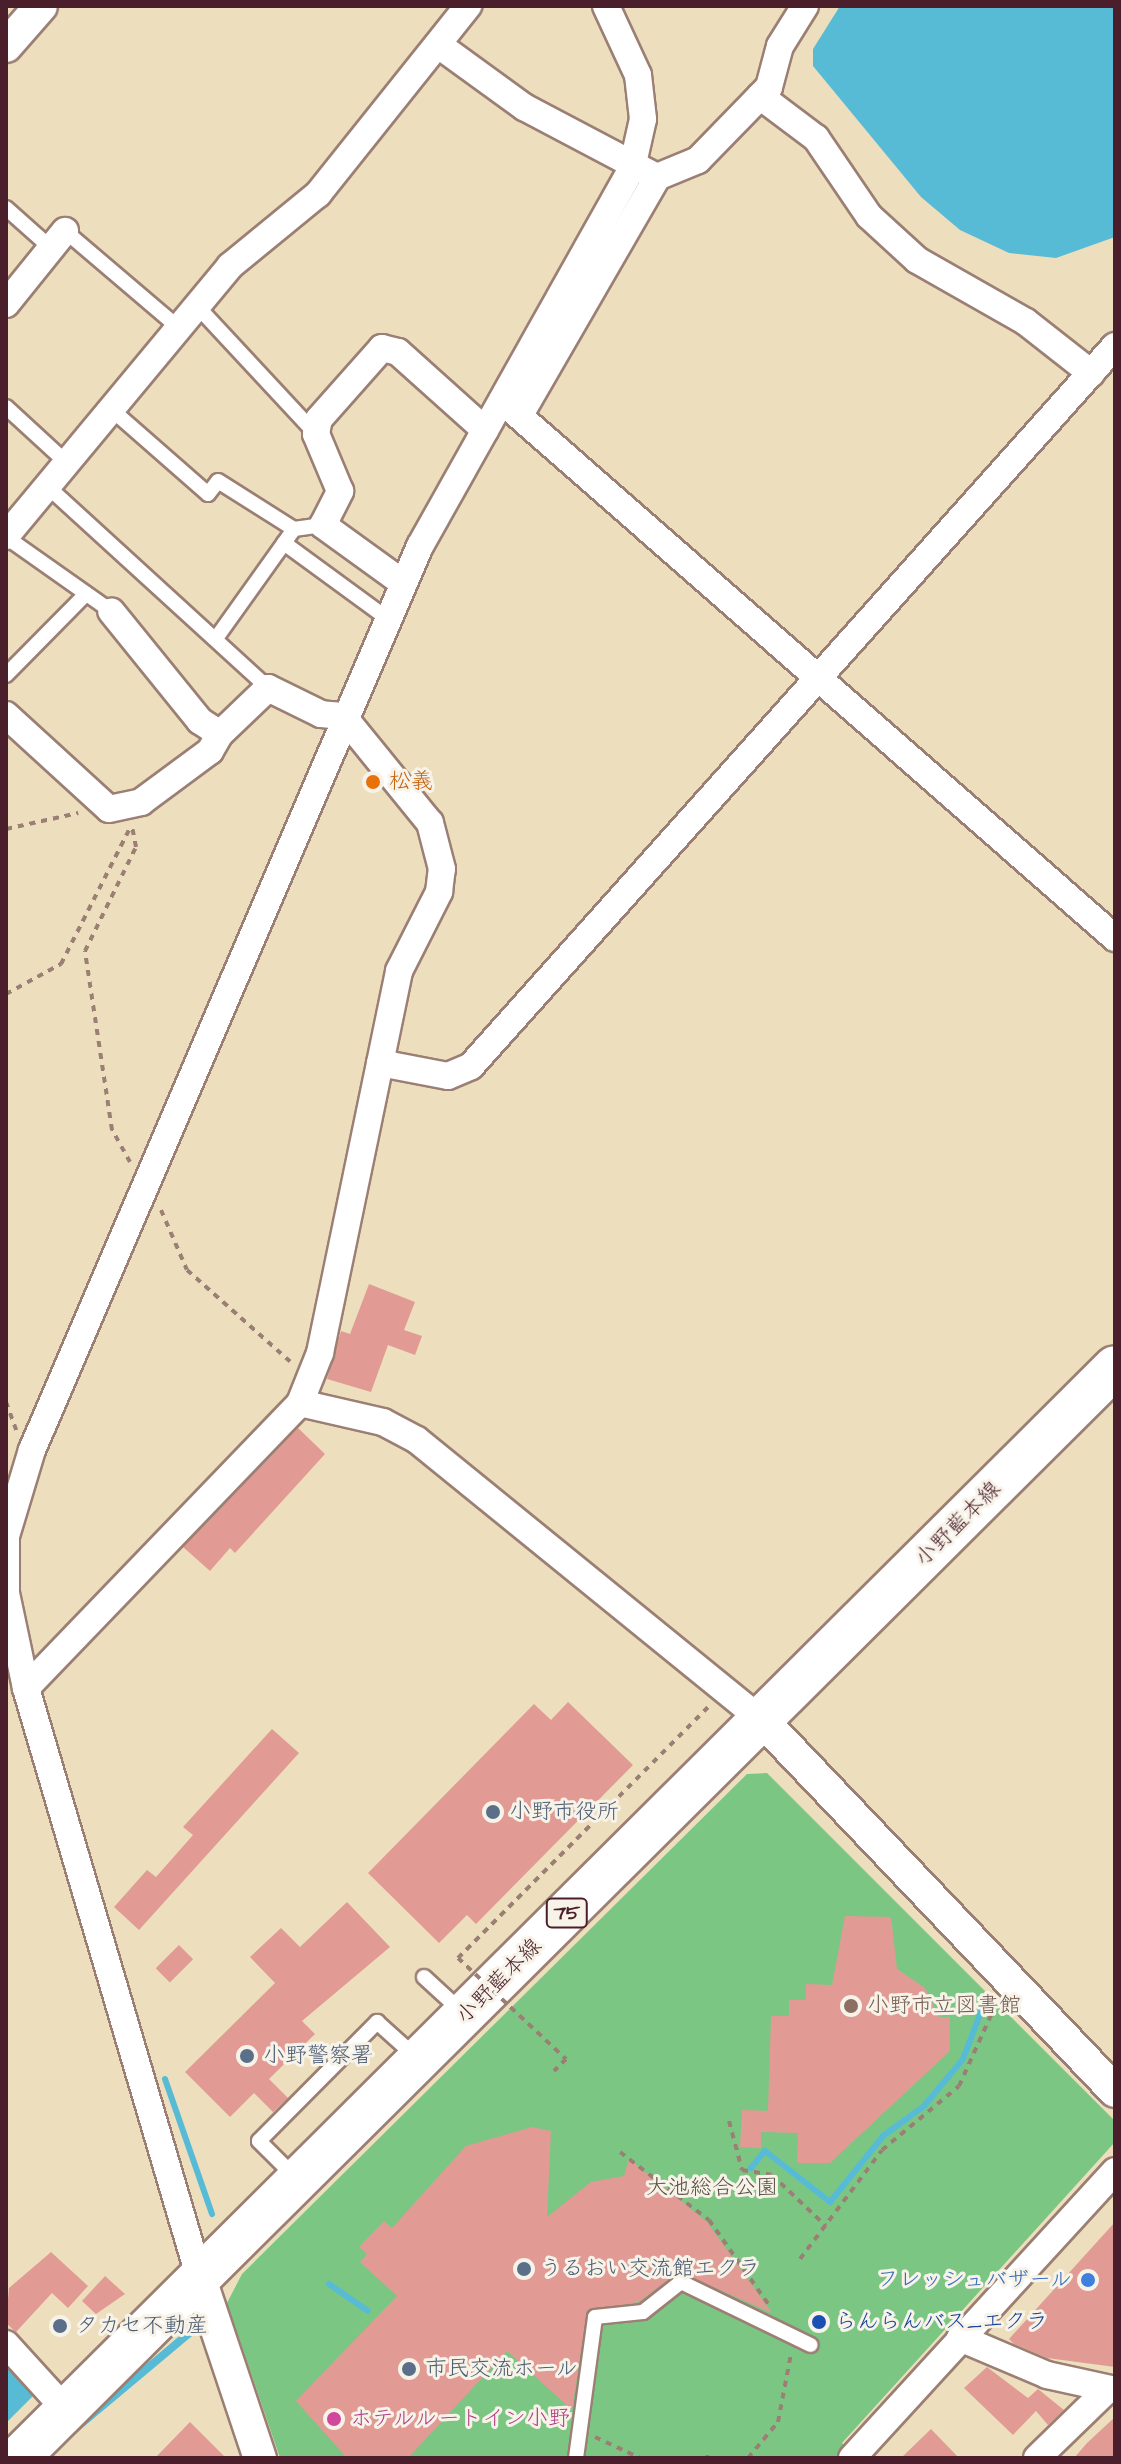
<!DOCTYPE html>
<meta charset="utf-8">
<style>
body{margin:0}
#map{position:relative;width:1121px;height:2464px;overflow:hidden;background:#eddfbd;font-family:"Architects Daughter","Klee One",sans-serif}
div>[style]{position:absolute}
.green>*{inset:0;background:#7cc684}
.water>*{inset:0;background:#58bbd6;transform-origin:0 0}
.stream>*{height:6px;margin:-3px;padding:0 3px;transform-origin:3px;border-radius:3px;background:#58bbd6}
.building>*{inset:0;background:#e19b94;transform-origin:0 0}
.path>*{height:4px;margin-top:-2px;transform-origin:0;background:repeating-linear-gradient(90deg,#9c7f74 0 6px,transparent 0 12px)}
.roads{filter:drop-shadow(2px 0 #9c7f74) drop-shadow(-2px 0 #9c7f74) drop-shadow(0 2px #9c7f74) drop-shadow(0 -2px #9c7f74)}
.service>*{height:14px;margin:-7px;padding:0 7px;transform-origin:7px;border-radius:7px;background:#fff}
.minor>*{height:26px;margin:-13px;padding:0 13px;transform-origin:13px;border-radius:13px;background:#fff}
.tertiary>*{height:32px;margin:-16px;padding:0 16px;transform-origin:16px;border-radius:16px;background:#fff}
.primary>*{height:42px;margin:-21px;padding:0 21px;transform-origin:21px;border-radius:21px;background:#fff}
.path-bridge>*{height:4px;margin-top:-2px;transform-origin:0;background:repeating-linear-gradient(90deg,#9c7f74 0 6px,transparent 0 12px)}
.dots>*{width:22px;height:22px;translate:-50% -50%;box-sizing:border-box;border:4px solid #f7f3e8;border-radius:50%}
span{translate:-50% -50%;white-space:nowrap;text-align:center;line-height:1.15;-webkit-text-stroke:6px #f7f3e8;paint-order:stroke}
.shield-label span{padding:2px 6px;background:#f7f3e8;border:2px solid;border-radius:6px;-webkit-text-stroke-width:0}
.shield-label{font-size:20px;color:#4a1f2b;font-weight:700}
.food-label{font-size:22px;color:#c56008}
.left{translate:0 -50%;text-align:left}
.street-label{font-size:22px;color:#4a1f2b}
.service-label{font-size:22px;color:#4e5e75}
.education-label{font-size:22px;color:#785e54}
.park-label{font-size:22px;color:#595146}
.shop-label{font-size:22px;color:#366cbe}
.right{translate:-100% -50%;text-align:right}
.transit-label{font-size:22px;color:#164399}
.hotel-label{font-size:22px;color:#b23c85}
.frame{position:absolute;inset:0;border:8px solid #4a1f2b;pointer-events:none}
</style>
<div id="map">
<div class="green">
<i style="clip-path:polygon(767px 1773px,1115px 2121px,1115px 2142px,842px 2443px,856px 2458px,280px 2458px,227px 2303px,242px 2274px,747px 1774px)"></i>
</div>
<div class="water">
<i style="clip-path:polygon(840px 6px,1115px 6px,1115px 237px,1056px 258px,1009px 253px,960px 230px,921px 197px,813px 66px,813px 49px)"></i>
<i style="left:189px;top:2328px;width:8px;height:185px;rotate:50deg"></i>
<i style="clip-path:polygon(6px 2358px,37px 2392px,6px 2423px)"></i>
</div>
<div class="stream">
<i style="left:165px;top:2079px;width:143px;rotate:70.8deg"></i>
<i style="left:751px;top:2168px;width:22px;rotate:-51deg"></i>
<i style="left:765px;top:2151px;width:83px;rotate:38.1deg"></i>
<i style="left:830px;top:2202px;width:85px;rotate:-51.2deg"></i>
<i style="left:883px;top:2136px;width:51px;rotate:-36.2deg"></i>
<i style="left:924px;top:2106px;width:61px;rotate:-50.3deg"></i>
<i style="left:963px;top:2059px;width:62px;rotate:-69.2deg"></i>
<i style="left:329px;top:2284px;width:47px;rotate:34.7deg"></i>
</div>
<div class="building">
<i style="clip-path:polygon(369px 1284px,415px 1302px,404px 1330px,422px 1336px,415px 1355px,388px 1345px,371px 1392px,327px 1379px,341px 1331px,350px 1334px)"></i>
<i style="clip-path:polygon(298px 1428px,325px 1454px,235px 1553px,230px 1548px,210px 1571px,183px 1547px)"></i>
<i style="clip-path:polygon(568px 1702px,633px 1765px,476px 1924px,467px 1915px,439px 1943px,368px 1873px,534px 1704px,551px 1720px)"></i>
<i style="clip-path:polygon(272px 1729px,299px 1753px,139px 1930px,114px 1907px,147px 1870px,156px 1877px,193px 1835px,183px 1827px)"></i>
<i style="clip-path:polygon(347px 1902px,390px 1947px,302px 2021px,315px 2034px,269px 2079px,288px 2098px,273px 2112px,254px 2093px,230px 2117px,185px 2072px,275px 1983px,250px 1957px,281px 1928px,300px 1947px)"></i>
<i style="clip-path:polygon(845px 1916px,891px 1917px,897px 1969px,925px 1988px,939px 2017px,950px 2017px,950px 2051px,830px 2163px,797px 2163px,798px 2133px,761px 2132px,761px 2148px,740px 2147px,742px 2110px,768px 2111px,771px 2016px,789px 2016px,789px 2000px,806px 2000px,806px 1984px,832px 1985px)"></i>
<i style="left:179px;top:1945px;width:20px;height:33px;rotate:45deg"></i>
<i style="clip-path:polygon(532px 2127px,551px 2131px,547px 2217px,591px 2182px,624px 2176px,629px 2159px,707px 2222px,772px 2313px,679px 2272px,639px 2302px,587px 2311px,572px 2410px,507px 2351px,408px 2458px,347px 2458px,296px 2401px,397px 2296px,360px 2262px,367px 2254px,359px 2247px,384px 2221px,392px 2228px,466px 2146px)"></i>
<i style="clip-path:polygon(1115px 2222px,1115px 2367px,1047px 2358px,1014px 2344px,1009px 2339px)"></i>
<i style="clip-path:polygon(51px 2252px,88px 2286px,68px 2308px,52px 2293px,16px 2332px,6px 2323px,9px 2288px)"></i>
<i style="clip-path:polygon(105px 2276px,125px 2294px,96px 2314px,82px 2301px)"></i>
<i style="clip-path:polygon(987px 2367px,1028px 2398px,1038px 2389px,1064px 2410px,1048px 2425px,1036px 2411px,1013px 2435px,964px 2388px)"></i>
<i style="clip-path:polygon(1115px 2417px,1115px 2458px,1074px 2458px,1087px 2443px)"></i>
<i style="clip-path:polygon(190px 2422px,226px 2458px,155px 2458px)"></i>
<i style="clip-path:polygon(931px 2429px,959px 2458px,901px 2458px)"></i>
</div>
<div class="path">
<i style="left:6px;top:829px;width:74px;rotate:-12.5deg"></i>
<i style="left:6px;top:994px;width:63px;rotate:-28.6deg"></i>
<i style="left:61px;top:964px;width:150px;rotate:-63.1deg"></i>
<i style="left:130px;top:1162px;width:37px;rotate:-119deg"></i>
<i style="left:112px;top:1130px;width:181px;rotate:-98.6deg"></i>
<i style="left:85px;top:951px;width:116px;rotate:-63.9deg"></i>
<i style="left:136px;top:847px;width:20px;rotate:-101deg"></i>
<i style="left:161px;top:1210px;width:65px;rotate:66.6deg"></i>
<i style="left:187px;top:1270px;width:142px;rotate:41.6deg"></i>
<i style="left:6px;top:1402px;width:30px;rotate:70deg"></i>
<i style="left:458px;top:1958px;width:354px;rotate:-45.1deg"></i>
<i style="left:729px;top:2121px;width:51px;rotate:75.1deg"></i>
<i style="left:742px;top:2170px;width:30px;rotate:9deg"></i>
<i style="left:772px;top:2175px;width:74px;rotate:43.4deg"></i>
<i style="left:620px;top:2152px;width:112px;rotate:37.4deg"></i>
<i style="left:709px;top:2220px;width:104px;rotate:54.8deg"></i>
<i style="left:800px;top:2259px;width:136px;rotate:-53deg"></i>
<i style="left:882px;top:2150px;width:100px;rotate:-39.7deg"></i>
<i style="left:959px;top:2086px;width:92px;rotate:-65.7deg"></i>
<i style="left:595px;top:2437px;width:50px;rotate:25deg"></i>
<i style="left:707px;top:2455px;width:3px;rotate:72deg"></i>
<i style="left:748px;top:2458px;width:47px;rotate:-50.2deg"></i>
<i style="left:778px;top:2422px;width:69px;rotate:-79.2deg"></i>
</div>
<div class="roads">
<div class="service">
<i style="left:6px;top:208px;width:59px;rotate:41.6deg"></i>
<i style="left:65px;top:231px;width:150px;rotate:40.4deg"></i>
<i style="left:197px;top:306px;width:175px;rotate:47.1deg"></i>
<i style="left:6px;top:407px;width:83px;rotate:42.6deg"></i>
<i style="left:111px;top:409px;width:129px;rotate:41.2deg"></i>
<i style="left:208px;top:494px;width:16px;rotate:-52deg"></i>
<i style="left:218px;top:481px;width:90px;rotate:32.3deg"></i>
<i style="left:47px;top:486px;width:299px;rotate:42.4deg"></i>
<i style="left:6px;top:537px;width:128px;rotate:35.2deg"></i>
<i style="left:284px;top:543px;width:129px;rotate:36.2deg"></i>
<i style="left:217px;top:637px;width:133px;rotate:-54.5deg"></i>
<i style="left:294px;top:529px;width:29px;rotate:-8deg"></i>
<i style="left:6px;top:675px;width:114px;rotate:-45.4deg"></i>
<i style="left:424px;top:1977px;width:52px;rotate:42.6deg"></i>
<i style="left:295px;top:2177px;width:51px;rotate:-135deg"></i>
<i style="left:259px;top:2141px;width:168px;rotate:-45.2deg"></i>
<i style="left:377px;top:2022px;width:52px;rotate:41.9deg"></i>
<i style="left:576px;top:2458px;width:142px;rotate:-82.3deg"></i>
<i style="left:595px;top:2317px;width:48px;rotate:-5.9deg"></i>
<i style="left:643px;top:2312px;width:48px;rotate:-38.3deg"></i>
<i style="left:681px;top:2282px;width:144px;rotate:25.9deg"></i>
</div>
<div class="minor">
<i style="left:440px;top:46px;width:104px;rotate:36deg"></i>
<i style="left:524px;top:107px;width:150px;rotate:27.8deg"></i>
<i style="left:657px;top:177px;width:44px;rotate:-22.5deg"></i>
<i style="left:698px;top:160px;width:102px;rotate:-45.8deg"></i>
<i style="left:769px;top:87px;width:42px;rotate:-75deg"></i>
<i style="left:780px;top:46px;width:47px;rotate:-58deg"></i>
<i style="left:760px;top:96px;width:70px;rotate:36.9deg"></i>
<i style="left:816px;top:138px;width:94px;rotate:55.8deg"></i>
<i style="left:869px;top:216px;width:65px;rotate:42.5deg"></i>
<i style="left:917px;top:260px;width:125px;rotate:29.6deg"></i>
<i style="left:1026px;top:322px;width:83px;rotate:38.1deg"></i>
<i style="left:6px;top:304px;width:94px;rotate:-51.1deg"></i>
<i style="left:502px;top:401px;width:815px;rotate:41.22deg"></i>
<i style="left:521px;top:413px;width:272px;rotate:-60deg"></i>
<i style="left:6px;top:536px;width:351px;rotate:-50.3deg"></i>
<i style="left:230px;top:266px;width:114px;rotate:-39.3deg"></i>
<i style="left:318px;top:194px;width:241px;rotate:-51.4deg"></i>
<i style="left:403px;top:583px;width:99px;rotate:-144.1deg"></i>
<i style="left:323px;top:525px;width:38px;rotate:-63deg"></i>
<i style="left:340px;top:491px;width:62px;rotate:-112.8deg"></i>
<i style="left:316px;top:434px;width:15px;rotate:-79deg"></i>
<i style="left:319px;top:419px;width:95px;rotate:-48.4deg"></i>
<i style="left:382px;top:348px;width:16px;rotate:14deg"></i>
<i style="left:398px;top:352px;width:117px;rotate:41.9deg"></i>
<i style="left:6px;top:715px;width:139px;rotate:42.4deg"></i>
<i style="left:109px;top:809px;width:33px;rotate:-12deg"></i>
<i style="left:141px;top:802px;width:86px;rotate:-36.5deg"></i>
<i style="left:210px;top:751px;width:20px;rotate:-60deg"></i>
<i style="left:220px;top:734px;width:24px;rotate:-147deg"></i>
<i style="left:200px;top:721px;width:141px;rotate:-129deg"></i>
<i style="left:380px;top:1063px;width:69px;rotate:10.8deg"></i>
<i style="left:448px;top:1076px;width:25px;rotate:-23deg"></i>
<i style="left:471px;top:1066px;width:966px;rotate:-48.19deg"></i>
<i style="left:300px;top:1403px;width:85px;rotate:12.9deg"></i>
<i style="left:383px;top:1422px;width:38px;rotate:28deg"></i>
<i style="left:417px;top:1440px;width:444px;rotate:39.1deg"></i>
<i style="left:26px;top:1688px;width:395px;rotate:-46.1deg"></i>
<i style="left:300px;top:1403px;width:54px;rotate:-68.2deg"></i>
<i style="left:320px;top:1353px;width:390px;rotate:-78.3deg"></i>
<i style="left:399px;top:971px;width:89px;rotate:-63.1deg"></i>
<i style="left:439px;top:892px;width:23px;rotate:-83deg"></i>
<i style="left:442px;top:869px;width:48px;rotate:-104.6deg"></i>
<i style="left:430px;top:823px;width:138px;rotate:-129.1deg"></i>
<i style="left:343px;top:716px;width:22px;rotate:-175deg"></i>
<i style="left:321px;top:714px;width:59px;rotate:-153.9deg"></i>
<i style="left:268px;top:688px;width:66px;rotate:136.2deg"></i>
<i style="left:200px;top:2279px;width:616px;rotate:-106.41deg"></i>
<i style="left:26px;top:1688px;width:97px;rotate:-101.9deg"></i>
<i style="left:6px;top:1593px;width:57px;rotate:-90deg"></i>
<i style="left:6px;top:1536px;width:90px;rotate:-73.2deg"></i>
<i style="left:32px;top:1450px;width:984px;rotate:-66.77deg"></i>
<i style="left:420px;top:546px;width:433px;rotate:-60.7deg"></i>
<i style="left:632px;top:168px;width:50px;rotate:-77.3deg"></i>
<i style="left:643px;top:119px;width:44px;rotate:-96.5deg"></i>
<i style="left:638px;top:75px;width:76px;rotate:-114.9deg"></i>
<i style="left:960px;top:2338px;width:95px;rotate:23deg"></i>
<i style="left:1047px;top:2375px;width:70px;rotate:12.4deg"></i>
<i style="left:6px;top:2344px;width:89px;rotate:47.7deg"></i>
<i style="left:852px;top:2458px;width:389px;rotate:-47.5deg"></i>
<i style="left:1037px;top:2458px;width:96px;rotate:-44.2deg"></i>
</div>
<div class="tertiary">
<i style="left:6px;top:46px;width:53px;rotate:-48.8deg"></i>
<i style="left:762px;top:1720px;width:512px;rotate:46.42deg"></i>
<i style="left:200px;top:2279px;width:189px;rotate:71.5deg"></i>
</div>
<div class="primary">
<i style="left:18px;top:2458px;width:1547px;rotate:-44.84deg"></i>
</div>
</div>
<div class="path-bridge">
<i style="left:458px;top:1958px;width:148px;rotate:43.1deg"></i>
<i style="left:566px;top:2059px;width:17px;rotate:135deg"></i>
</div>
<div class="dots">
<i style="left:373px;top:782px;background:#e8710a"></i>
<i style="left:493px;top:1812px;background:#5c6f8a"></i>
<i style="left:851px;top:2006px;background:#8d6e63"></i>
<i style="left:247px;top:2056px;background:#5c6f8a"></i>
<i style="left:524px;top:2269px;background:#5c6f8a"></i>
<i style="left:1088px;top:2280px;background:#3f7fe0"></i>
<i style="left:819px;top:2322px;background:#1a4fb4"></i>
<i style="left:60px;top:2326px;background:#5c6f8a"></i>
<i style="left:409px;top:2369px;background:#5c6f8a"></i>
<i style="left:334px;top:2419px;background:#d1479c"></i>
</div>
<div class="shield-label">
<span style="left:567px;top:1913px">75</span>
</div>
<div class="food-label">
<span class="left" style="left:389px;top:782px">松義</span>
</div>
<div class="street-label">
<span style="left:958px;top:1524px;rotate:-45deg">小野藍本線</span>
<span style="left:499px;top:1981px;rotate:-45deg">小野藍本線</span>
</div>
<div class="service-label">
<span class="left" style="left:509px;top:1812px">小野市役所</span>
<span class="left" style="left:263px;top:2056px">小野警察署</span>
<span class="left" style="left:540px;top:2269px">うるおい交流館エクラ</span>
<span class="left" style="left:76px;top:2326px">タカセ不動産</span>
<span class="left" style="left:425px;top:2369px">市民交流ホール</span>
</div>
<div class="education-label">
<span class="left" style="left:867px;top:2006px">小野市立図書館</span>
</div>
<div class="park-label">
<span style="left:712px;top:2188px">大池総合公園</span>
</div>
<div class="shop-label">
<span class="right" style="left:1072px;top:2280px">フレッシュバザール</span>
</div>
<div class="transit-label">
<span class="left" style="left:835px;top:2322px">らんらんバス_エクラ</span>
</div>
<div class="hotel-label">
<span class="left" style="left:350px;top:2419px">ホテルルートイン小野</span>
</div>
<div class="frame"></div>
</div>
